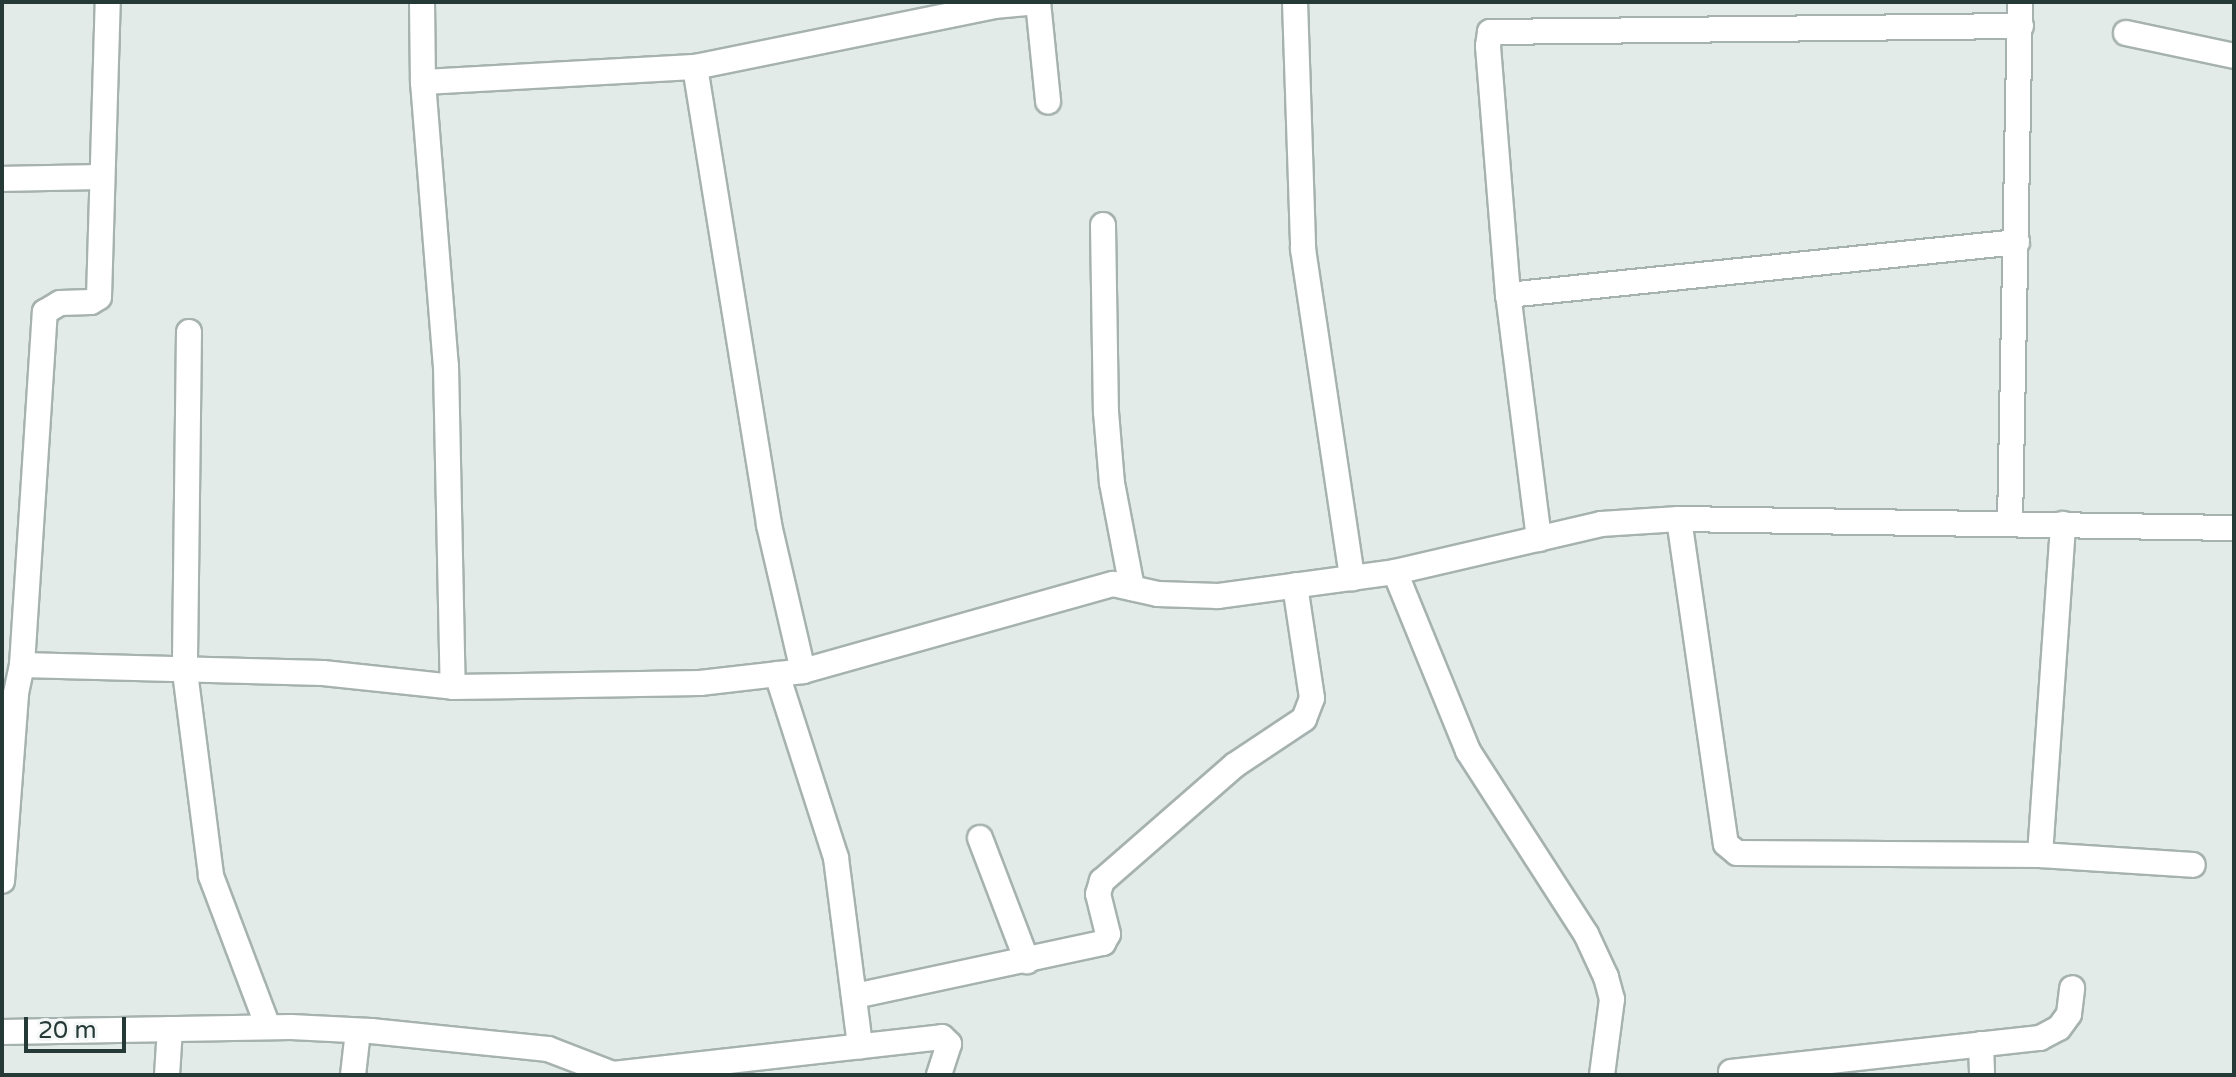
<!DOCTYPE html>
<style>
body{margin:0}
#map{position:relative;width:2236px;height:1077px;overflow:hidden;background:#e3ebe8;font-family:"Varela Round",sans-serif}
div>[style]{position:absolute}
.roads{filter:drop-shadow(2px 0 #a6b2af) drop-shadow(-2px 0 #a6b2af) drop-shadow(0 2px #a6b2af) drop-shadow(0 -2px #a6b2af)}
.minor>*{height:24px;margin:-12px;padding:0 12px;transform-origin:12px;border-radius:12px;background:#fff}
span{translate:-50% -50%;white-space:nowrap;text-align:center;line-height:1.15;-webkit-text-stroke:6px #f3f8f6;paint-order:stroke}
.frame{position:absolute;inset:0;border:4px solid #253a37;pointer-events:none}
.scale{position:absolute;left:24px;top:1017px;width:102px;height:36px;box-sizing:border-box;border:4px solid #253a37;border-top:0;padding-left:10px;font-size:24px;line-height:28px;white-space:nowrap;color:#253a37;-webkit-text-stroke:6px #f3f8f6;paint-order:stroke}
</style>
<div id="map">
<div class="roads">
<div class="minor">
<i style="left:422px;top:2px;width:80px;rotate:89.3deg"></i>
<i style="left:423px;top:82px;width:285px;rotate:85.4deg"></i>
<i style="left:446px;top:366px;width:321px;rotate:88.8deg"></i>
<i style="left:1038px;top:2px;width:100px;rotate:84.2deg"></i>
<i style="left:1295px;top:2px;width:247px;rotate:88.1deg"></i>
<i style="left:1303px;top:249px;width:333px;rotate:81.5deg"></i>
<i style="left:2126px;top:33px;width:110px;rotate:12deg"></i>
<i style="left:695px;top:67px;width:305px;rotate:-11.5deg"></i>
<i style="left:994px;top:6px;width:44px;rotate:-5.2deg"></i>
<i style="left:423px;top:82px;width:272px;rotate:-3.2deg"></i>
<i style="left:695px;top:67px;width:464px;rotate:80.8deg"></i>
<i style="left:769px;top:525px;width:150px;rotate:76.9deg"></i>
<i style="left:2px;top:179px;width:99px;rotate:-1.2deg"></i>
<i style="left:1103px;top:225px;width:187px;rotate:89.1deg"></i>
<i style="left:1106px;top:412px;width:71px;rotate:85.2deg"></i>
<i style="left:1112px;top:483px;width:107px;rotate:79.2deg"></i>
<i style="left:1508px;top:295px;width:512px;rotate:-5.94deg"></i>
<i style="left:189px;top:332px;width:340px;rotate:90.7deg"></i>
<i style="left:185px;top:672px;width:206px;rotate:82.7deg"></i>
<i style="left:211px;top:876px;width:161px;rotate:69.3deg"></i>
<i style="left:1679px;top:519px;width:328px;rotate:81.8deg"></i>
<i style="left:1726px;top:844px;width:14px;rotate:39deg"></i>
<i style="left:1737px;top:853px;width:303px;rotate:0.4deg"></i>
<i style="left:2040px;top:855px;width:153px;rotate:3.7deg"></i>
<i style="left:2010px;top:523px;width:521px;rotate:-88.9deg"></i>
<i style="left:1539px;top:539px;width:246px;rotate:-97.2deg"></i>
<i style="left:1508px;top:295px;width:250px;rotate:-94.6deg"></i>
<i style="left:1488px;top:46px;width:14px;rotate:-82deg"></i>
<i style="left:1490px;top:32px;width:531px;rotate:-0.65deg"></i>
<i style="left:1395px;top:572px;width:193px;rotate:67.8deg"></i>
<i style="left:1468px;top:751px;width:218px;rotate:57.2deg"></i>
<i style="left:1586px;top:934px;width:47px;rotate:65.1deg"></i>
<i style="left:1606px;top:977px;width:23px;rotate:75deg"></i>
<i style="left:1612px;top:999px;width:77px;rotate:97.5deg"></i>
<i style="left:22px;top:665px;width:301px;rotate:1.5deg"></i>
<i style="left:323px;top:673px;width:131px;rotate:6.1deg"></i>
<i style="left:453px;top:687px;width:247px;rotate:-0.9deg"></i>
<i style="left:700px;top:683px;width:104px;rotate:-6.6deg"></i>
<i style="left:803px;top:671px;width:322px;rotate:-15.7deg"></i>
<i style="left:1113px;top:584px;width:46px;rotate:12.5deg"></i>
<i style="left:1158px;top:594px;width:60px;rotate:1.9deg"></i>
<i style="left:1218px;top:596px;width:179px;rotate:-7.7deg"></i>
<i style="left:1395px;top:572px;width:212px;rotate:-13.1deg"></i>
<i style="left:1601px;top:524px;width:78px;rotate:-3.7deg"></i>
<i style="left:1679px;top:519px;width:555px;rotate:0.93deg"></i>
<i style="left:777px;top:674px;width:193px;rotate:72.2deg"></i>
<i style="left:836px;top:858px;width:190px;rotate:82.7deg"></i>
<i style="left:980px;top:838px;width:132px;rotate:69.1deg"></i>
<i style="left:2040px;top:855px;width:332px;rotate:-86deg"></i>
<i style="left:2px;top:881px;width:189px;rotate:-85.7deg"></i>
<i style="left:16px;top:693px;width:29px;rotate:-78deg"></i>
<i style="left:22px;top:665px;width:354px;rotate:-86.3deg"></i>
<i style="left:45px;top:312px;width:17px;rotate:-31deg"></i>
<i style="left:60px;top:303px;width:31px;rotate:-2deg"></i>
<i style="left:91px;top:302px;width:9px;rotate:-32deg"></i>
<i style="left:99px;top:297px;width:295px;rotate:-88.3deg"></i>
<i style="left:855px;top:996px;width:254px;rotate:-12.1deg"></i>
<i style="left:1103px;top:943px;width:10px;rotate:-61deg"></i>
<i style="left:1108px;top:934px;width:41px;rotate:-104deg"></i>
<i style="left:1098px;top:894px;width:14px;rotate:-73deg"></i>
<i style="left:1102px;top:881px;width:176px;rotate:-41.1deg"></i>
<i style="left:1235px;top:765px;width:83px;rotate:-33.7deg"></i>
<i style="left:1304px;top:719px;width:22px;rotate:-69deg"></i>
<i style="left:1312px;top:698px;width:114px;rotate:-98.6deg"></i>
<i style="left:2px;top:1032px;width:289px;rotate:-1deg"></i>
<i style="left:291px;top:1027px;width:80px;rotate:2.9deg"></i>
<i style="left:371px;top:1031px;width:178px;rotate:5.8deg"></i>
<i style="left:548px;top:1049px;width:70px;rotate:21deg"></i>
<i style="left:613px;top:1074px;width:331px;rotate:-6.4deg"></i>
<i style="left:942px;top:1037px;width:10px;rotate:45deg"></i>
<i style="left:949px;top:1044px;width:33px;rotate:108deg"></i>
<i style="left:1981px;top:1044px;width:31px;rotate:88deg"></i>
<i style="left:1731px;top:1072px;width:311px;rotate:-6.3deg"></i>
<i style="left:2040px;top:1038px;width:21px;rotate:-28deg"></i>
<i style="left:2059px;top:1028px;width:17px;rotate:-54deg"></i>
<i style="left:2069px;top:1014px;width:26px;rotate:-83deg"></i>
<i style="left:167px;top:1075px;width:46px;rotate:-86.3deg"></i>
<i style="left:353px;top:1075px;width:44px;rotate:-83.5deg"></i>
</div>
</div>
<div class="frame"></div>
<div class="scale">20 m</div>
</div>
